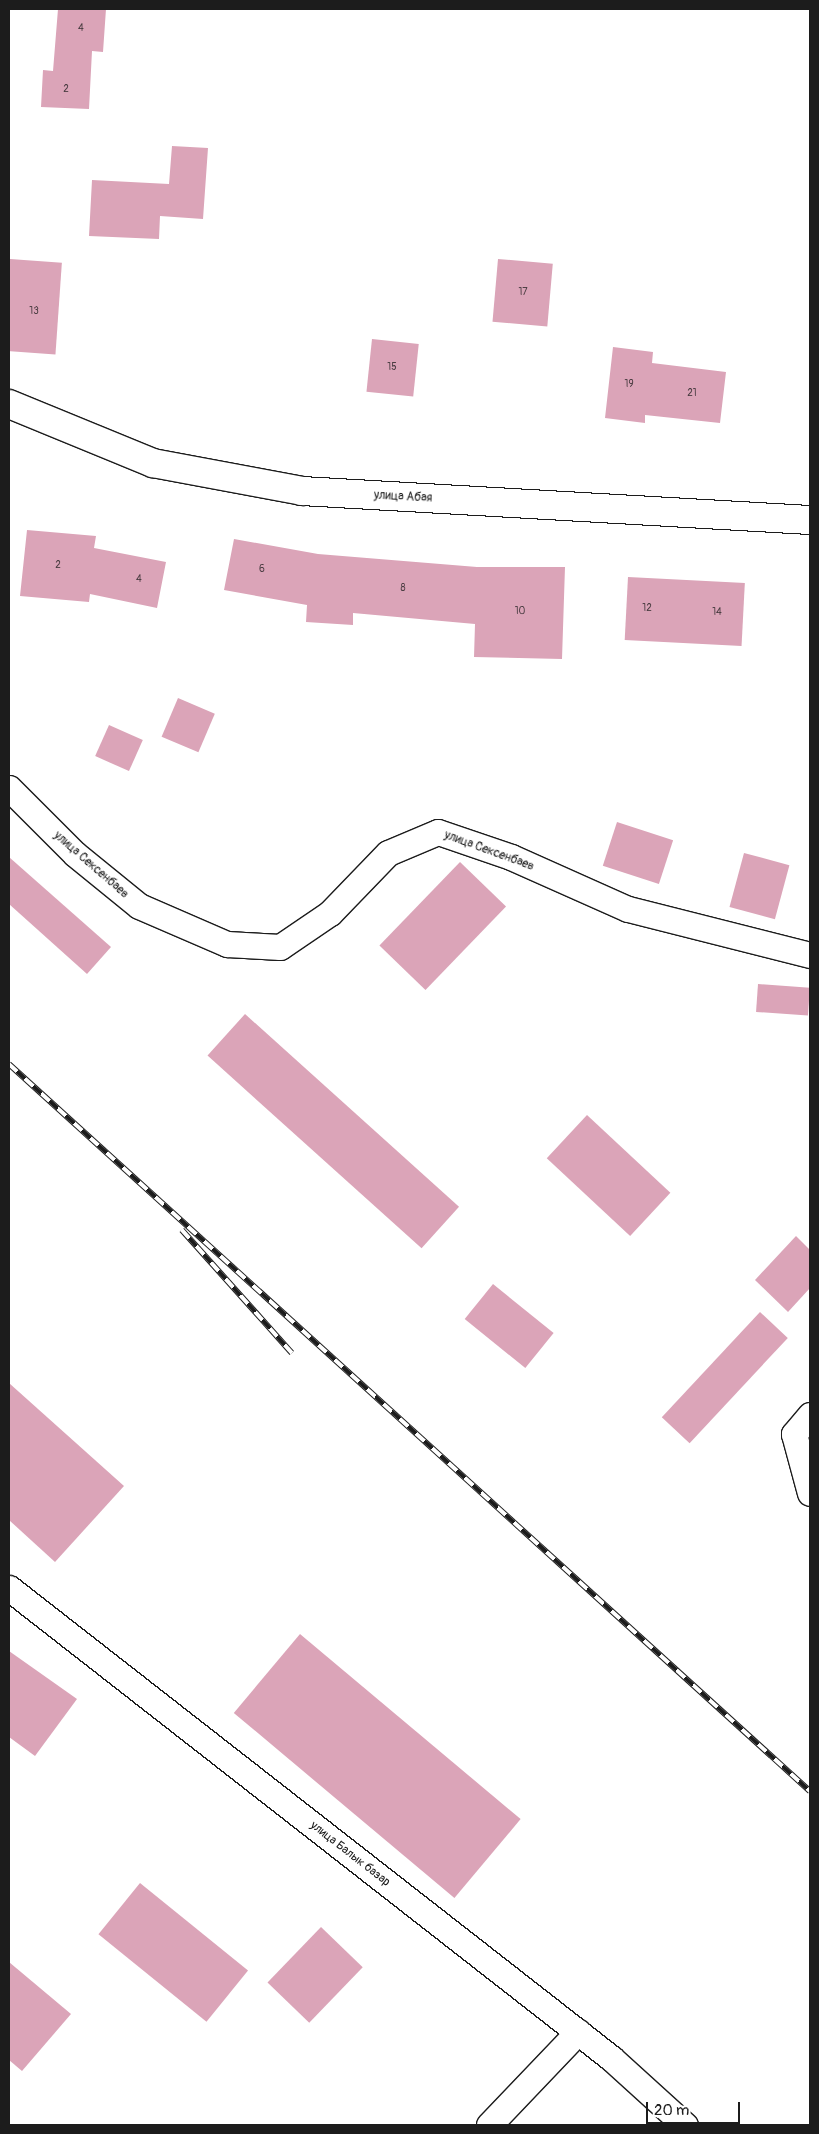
<!DOCTYPE html>
<meta charset="utf-8">
<style>
body{margin:0}
#map{position:relative;width:819px;height:2134px;overflow:hidden;background:#fff;font-family:Pangolin,sans-serif}
div>[style]{position:absolute}
.building>*{inset:0;background:#dba4b8;transform-origin:0 0}
.roads{filter:drop-shadow(1px 0 #1c1c1c) drop-shadow(-1px 0 #1c1c1c) drop-shadow(0 1px #1c1c1c) drop-shadow(0 -1px #1c1c1c)}
.street>*{height:25px;margin:-12.5px;padding:0 12.5px;transform-origin:12.5px;border-radius:12.5px;background:#fff}
.secondary>*{height:28px;margin:-14px;padding:0 14px;transform-origin:14px;border-radius:14px;background:#fff}
.rail>*{height:5.5px;margin-top:-2.75px;transform-origin:0;background:repeating-linear-gradient(90deg,#fff 0 11px,#1c1c1c 0 22px);box-sizing:border-box;border-block:1px solid #1c1c1c}
span{translate:-50% -50%;white-space:nowrap;text-align:center;line-height:1.15;-webkit-text-stroke:4.5px #fff;paint-order:stroke}
.number-label{font-size:10px;color:#4c3e43}
.number-label span{-webkit-text-stroke-width:0}
.street-label{font-size:12px;color:#1c1c1c}
.frame{position:absolute;inset:0;border:10px solid #1c1c1c;pointer-events:none}
.scale{position:absolute;left:646px;top:2102px;width:94px;height:22px;box-sizing:border-box;border:2px solid #1c1c1c;border-top:0;padding-left:6px;font-size:15px;line-height:18px;white-space:nowrap;color:#1c1c1c;-webkit-text-stroke:4px #fff;paint-order:stroke}
</style>
<div id="map">
<div class="building">
<i style="clip-path:polygon(58px 9px,106px 9px,103px 52px,92px 51px,89px 109px,41px 107px,43px 70px,53px 71px)"></i>
<i style="clip-path:polygon(172px 146px,208px 148px,203px 219px,160px 216px,159px 239px,89px 236px,92px 180px,169px 184px)"></i>
<i style="left:10px;top:259px;width:52px;height:92px;rotate:4deg"></i>
<i style="left:498px;top:259px;width:55px;height:63px;rotate:5deg"></i>
<i style="left:372px;top:339px;width:47px;height:53px;rotate:6deg"></i>
<i style="clip-path:polygon(613px 347px,653px 352px,652px 363px,726px 372px,720px 423px,645px 415px,645px 423px,605px 418px)"></i>
<i style="clip-path:polygon(27px 530px,96px 536px,94px 548px,166px 562px,157px 608px,90px 594px,89px 602px,20px 596px)"></i>
<i style="clip-path:polygon(234px 539px,318px 554px,477px 567px,565px 567px,562px 659px,474px 657px,475px 624px,353px 613px,353px 625px,306px 622px,307px 605px,224px 590px)"></i>
<i style="left:628px;top:577px;width:117px;height:63px;rotate:3deg"></i>
<i style="left:178px;top:698px;width:40px;height:42px;rotate:23deg"></i>
<i style="left:109px;top:725px;width:37px;height:34px;rotate:24deg"></i>
<i style="left:617px;top:822px;width:59px;height:46px;rotate:18deg"></i>
<i style="left:744px;top:853px;width:47px;height:56px;rotate:15deg"></i>
<i style="clip-path:polygon(9px 857px,111px 947px,87px 974px,9px 904px)"></i>
<i style="left:460px;top:862px;width:64px;height:116px;rotate:44deg"></i>
<i style="left:758px;top:984px;width:52px;height:28px;rotate:4deg"></i>
<i style="left:245px;top:1014px;width:288px;height:56px;rotate:42deg"></i>
<i style="left:587px;top:1115px;width:114px;height:59px;rotate:43deg"></i>
<i style="clip-path:polygon(796px 1236px,810px 1250px,810px 1288px,788px 1312px,755px 1280px)"></i>
<i style="left:493px;top:1284px;width:78px;height:45px;rotate:39deg"></i>
<i style="left:760px;top:1312px;width:38px;height:144px;rotate:43deg"></i>
<i style="clip-path:polygon(9px 1383px,124px 1486px,55px 1562px,9px 1520px)"></i>
<i style="left:300px;top:1634px;width:288px;height:103px;rotate:40deg"></i>
<i style="clip-path:polygon(9px 1651px,77px 1699px,35px 1756px,9px 1737px)"></i>
<i style="left:140px;top:1883px;width:139px;height:66px;rotate:39deg"></i>
<i style="left:321px;top:1927px;width:58px;height:77px;rotate:44deg"></i>
<i style="clip-path:polygon(9px 1962px,71px 2014px,22px 2071px,9px 2060px)"></i>
</div>
<div class="roads">
<div class="street">
<i style="left:9px;top:788px;width:93px;rotate:45deg"></i>
<i style="left:75px;top:854px;width:82px;rotate:39.1deg"></i>
<i style="left:139px;top:906px;width:96px;rotate:23.4deg"></i>
<i style="left:227px;top:944px;width:53px;rotate:3.2deg"></i>
<i style="left:280px;top:947px;width:60px;rotate:-34.2deg"></i>
<i style="left:330px;top:913px;width:83px;rotate:-46deg"></i>
<i style="left:388px;top:853px;width:54px;rotate:-22.8deg"></i>
<i style="left:438px;top:832px;width:77px;rotate:18.9deg"></i>
<i style="left:511px;top:857px;width:128px;rotate:24deg"></i>
<i style="left:628px;top:909px;width:188px;rotate:14.2deg"></i>
<i style="left:810px;top:1415px;width:25px;rotate:130deg"></i>
<i style="left:794px;top:1434px;width:61px;rotate:74.8deg"></i>
<i style="left:9px;top:1588px;width:764px;rotate:37.98deg"></i>
<i style="left:611px;top:2058px;width:100px;rotate:42.2deg"></i>
<i style="left:489px;top:2125px;width:129px;rotate:-46.3deg"></i>
</div>
<div class="secondary">
<i style="left:9px;top:404px;width:156px;rotate:22.3deg"></i>
<i style="left:153px;top:463px;width:152px;rotate:10.6deg"></i>
<i style="left:302px;top:491px;width:509px;rotate:3.27deg"></i>
</div>
</div>
<div class="rail">
<i style="left:9px;top:1064px;width:1082px;rotate:42.23deg"></i>
<i style="left:182px;top:1230px;width:165px;rotate:48.2deg"></i>
</div>
<div class="number-label">
<span style="left:81px;top:29px">4</span>
<span style="left:66px;top:90px">2</span>
<span style="left:523px;top:293px">17</span>
<span style="left:34px;top:312px">13</span>
<span style="left:392px;top:368px">15</span>
<span style="left:629px;top:385px">19</span>
<span style="left:692px;top:394px">21</span>
<span style="left:58px;top:566px">2</span>
<span style="left:262px;top:570px">6</span>
<span style="left:139px;top:580px">4</span>
<span style="left:403px;top:589px">8</span>
<span style="left:647px;top:609px">12</span>
<span style="left:520px;top:612px">10</span>
<span style="left:717px;top:613px">14</span>
</div>
<div class="street-label">
<span style="left:403px;top:497px;rotate:3deg">улица Абая</span>
<span style="left:489px;top:851px;rotate:20deg">улица Сексенбаев</span>
<span style="left:91px;top:865px;rotate:41deg">улица Сексенбаев</span>
<span style="left:350px;top:1854px;rotate:38deg">улица Балык базар</span>
</div>
<div class="frame"></div>
<div class="scale">20 m</div>
</div>
